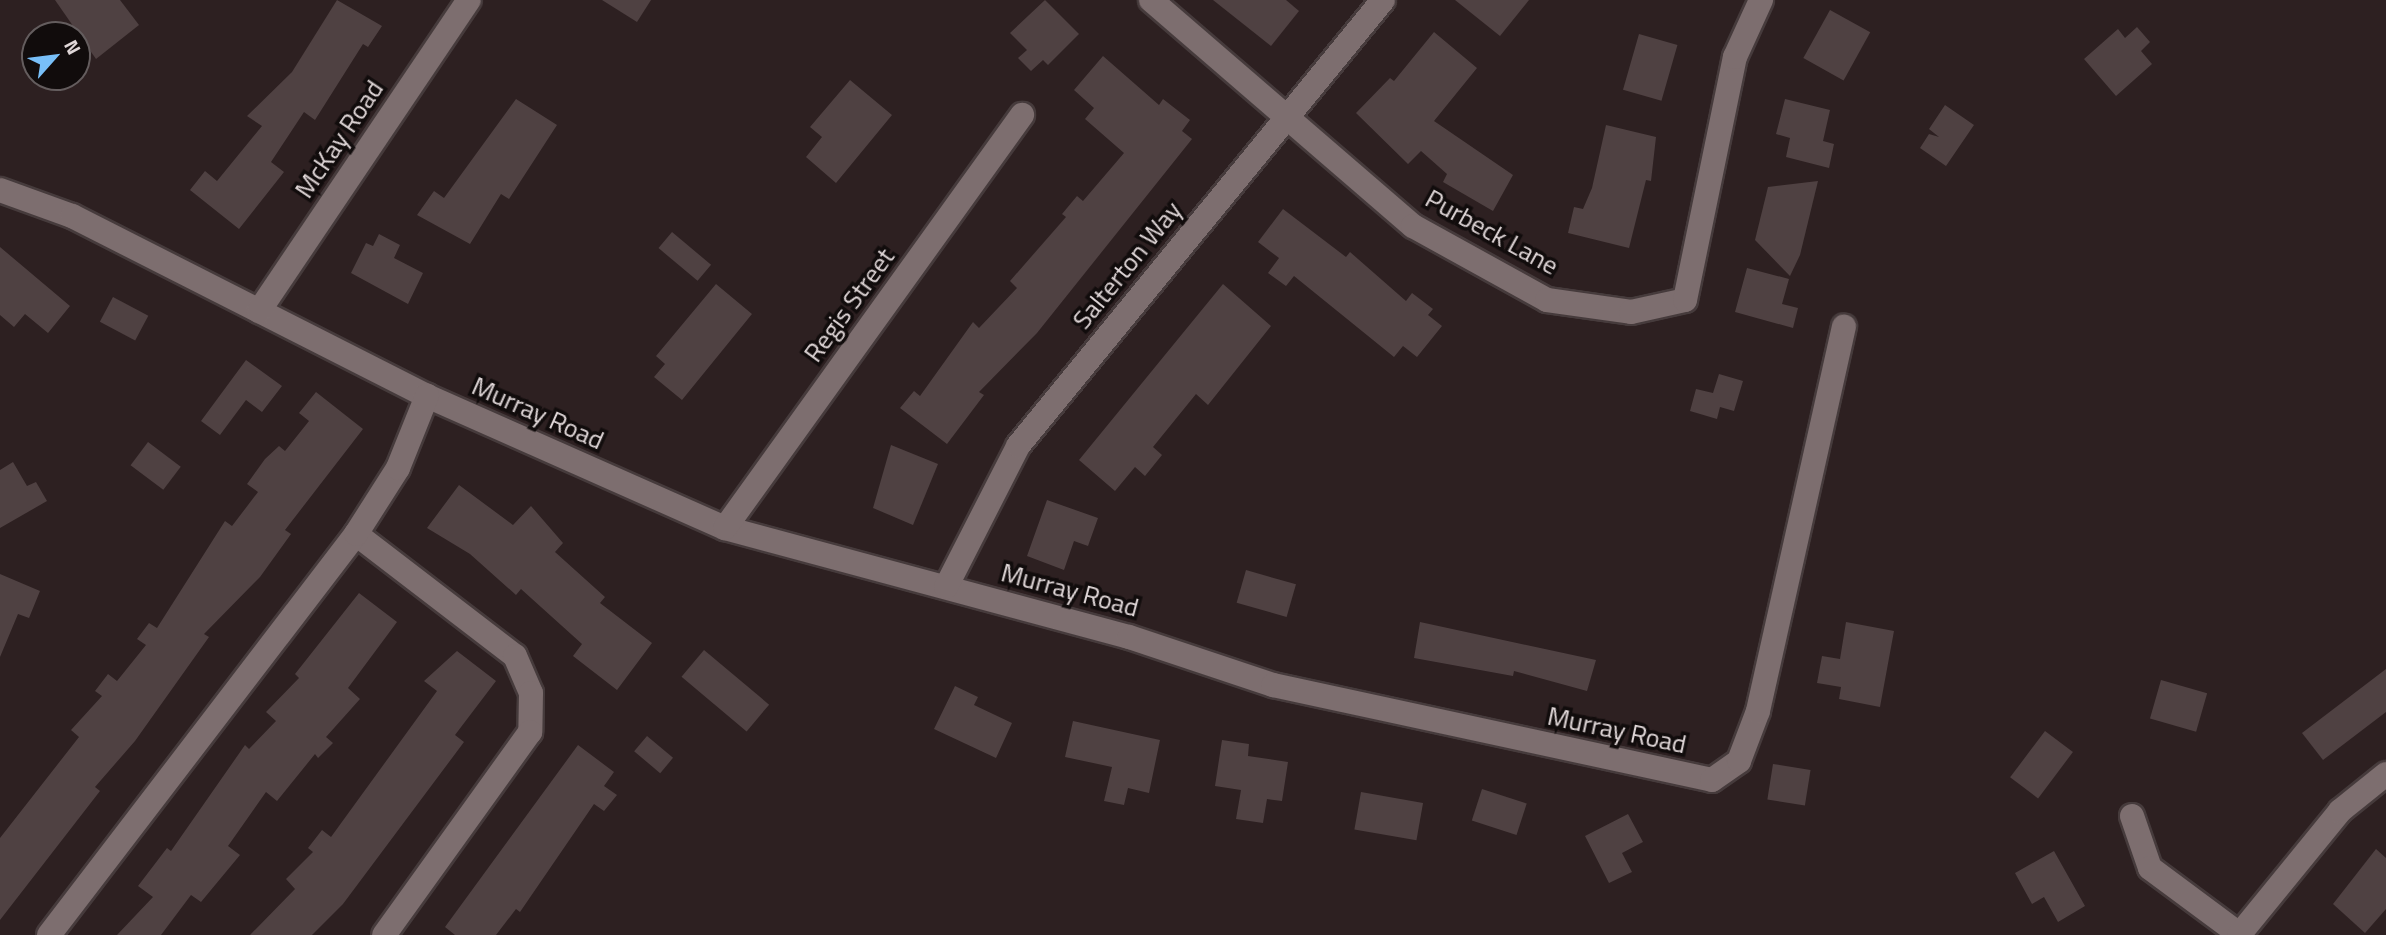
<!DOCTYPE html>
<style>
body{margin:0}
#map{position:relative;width:2386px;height:935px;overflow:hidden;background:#2d2021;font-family:"Titillium Web",sans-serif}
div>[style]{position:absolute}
.building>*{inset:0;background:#4f4142;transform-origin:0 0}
.roads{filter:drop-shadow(2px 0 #463b3c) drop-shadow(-2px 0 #463b3c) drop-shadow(0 2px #463b3c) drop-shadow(0 -2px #463b3c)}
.minor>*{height:24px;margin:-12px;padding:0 12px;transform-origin:12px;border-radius:12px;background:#7d6e6f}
span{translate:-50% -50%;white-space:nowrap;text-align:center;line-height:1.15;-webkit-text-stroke:7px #110c0c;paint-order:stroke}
.street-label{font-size:26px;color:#e0d7d8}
.north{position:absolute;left:21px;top:21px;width:70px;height:70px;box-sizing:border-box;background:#110c0c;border:2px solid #645d5e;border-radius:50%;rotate:62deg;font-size:19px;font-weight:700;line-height:28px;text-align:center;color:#e0d7d8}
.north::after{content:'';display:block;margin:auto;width:24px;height:32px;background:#78bff8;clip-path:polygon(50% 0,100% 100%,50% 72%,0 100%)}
</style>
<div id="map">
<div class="building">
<i style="clip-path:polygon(55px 0,120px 0,139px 25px,96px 59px)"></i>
<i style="clip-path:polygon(337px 0,382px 26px,368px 47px,363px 44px,315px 120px,304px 112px,271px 162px,284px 172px,239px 229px,190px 190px,205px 171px,217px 181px,262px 126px,247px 116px,292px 72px)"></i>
<i style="clip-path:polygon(602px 0,651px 0,637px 22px)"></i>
<i style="clip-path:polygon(1045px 0,1079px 34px,1048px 65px,1043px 60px,1031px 71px,1018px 58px,1027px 50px,1010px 33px)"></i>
<i style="clip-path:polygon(1213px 0,1286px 0,1299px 11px,1271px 46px)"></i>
<i style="clip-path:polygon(1455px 0,1529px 0,1500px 36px)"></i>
<i style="left:1830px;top:10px;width:46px;height:55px;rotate:29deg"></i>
<i style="clip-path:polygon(2137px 27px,2150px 42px,2141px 51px,2152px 64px,2116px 96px,2084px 59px,2118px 29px,2125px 38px)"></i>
<i style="clip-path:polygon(1434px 32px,1477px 68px,1434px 121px,1513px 175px,1493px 211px,1443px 182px,1447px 174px,1421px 151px,1408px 164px,1356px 113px,1390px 78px,1394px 81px)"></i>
<i style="left:1639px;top:34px;width:40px;height:58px;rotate:16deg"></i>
<i style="clip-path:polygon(1103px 56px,1159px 105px,1163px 99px,1190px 120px,1182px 131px,1192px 139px,1037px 333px,979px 392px,984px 395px,947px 444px,900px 408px,914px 391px,920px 396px,973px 322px,979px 328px,1017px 288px,1010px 281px,1066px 217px,1062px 214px,1077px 196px,1083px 201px,1124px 153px,1085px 119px,1094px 108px,1074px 90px)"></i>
<i style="clip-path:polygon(850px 80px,892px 115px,836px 183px,806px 157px,822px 137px,810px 127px)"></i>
<i style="clip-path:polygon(516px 99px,557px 125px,509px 199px,501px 194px,470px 244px,417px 215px,434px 191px,444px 198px)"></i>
<i style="clip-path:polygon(1785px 99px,1830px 110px,1823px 141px,1834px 144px,1829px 168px,1786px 157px,1790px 138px,1776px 134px)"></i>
<i style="clip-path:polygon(1945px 105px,1974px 125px,1946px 166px,1920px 148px,1929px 134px,1939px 137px,1929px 129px)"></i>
<i style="clip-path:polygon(1606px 125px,1656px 137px,1651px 181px,1646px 180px,1629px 248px,1568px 233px,1574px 207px,1583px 209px,1592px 188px)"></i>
<i style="clip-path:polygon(1818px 181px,1800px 255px,1790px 276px,1755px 240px,1768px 187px)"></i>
<i style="clip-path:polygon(1283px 209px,1346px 257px,1350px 252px,1406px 301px,1412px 293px,1433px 309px,1428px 315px,1442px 326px,1417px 357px,1403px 346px,1394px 357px,1294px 276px,1286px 286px,1268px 273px,1279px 258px,1258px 242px)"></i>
<i style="left:672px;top:232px;width:51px;height:21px;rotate:40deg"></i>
<i style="clip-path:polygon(379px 234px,400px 245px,394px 258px,423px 273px,408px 304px,351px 273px,366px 243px,373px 246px)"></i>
<i style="clip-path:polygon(0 247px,70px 306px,48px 333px,25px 314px,14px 327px,0 315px)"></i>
<i style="clip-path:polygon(1747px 268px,1789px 279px,1782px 304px,1798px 308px,1793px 328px,1735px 312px)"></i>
<i style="clip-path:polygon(716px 284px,752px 314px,682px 400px,654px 377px,665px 364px,656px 356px)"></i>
<i style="clip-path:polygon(1223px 284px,1271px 326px,1208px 405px,1196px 394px,1153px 447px,1162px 455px,1145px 476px,1135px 467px,1115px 491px,1079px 460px)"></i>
<i style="left:113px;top:297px;width:40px;height:28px;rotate:28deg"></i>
<i style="clip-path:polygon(246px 360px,282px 386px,262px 412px,246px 400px,220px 435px,201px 421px)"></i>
<i style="clip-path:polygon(1719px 374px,1743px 381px,1734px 411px,1720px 407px,1717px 419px,1690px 411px,1696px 389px,1713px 393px)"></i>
<i style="clip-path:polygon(316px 392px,363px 429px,285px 530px,291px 534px,260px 577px,204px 634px,209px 637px,135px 741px,95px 787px,100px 791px,0 920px,0 838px,79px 737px,71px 730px,102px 696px,95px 691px,108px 674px,117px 681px,146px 645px,137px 639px,149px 623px,157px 628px,225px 521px,232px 526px,258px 492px,247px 484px,265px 459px,279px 446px,285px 451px,309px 421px,299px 413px)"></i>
<i style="left:148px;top:442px;width:41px;height:29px;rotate:37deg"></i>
<i style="clip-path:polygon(891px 445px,938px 464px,913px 525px,873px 508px)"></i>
<i style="clip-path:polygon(13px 462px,27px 486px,36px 482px,47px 501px,0 528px,0 470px)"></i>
<i style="clip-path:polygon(459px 485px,513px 525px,531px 506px,563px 543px,555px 552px,605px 597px,600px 603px,652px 643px,617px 690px,573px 656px,582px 644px,521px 589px,516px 595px,470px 554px,427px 528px)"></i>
<i style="clip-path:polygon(1047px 500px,1098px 518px,1088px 546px,1074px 541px,1064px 570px,1027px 556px)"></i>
<i style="left:1246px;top:570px;width:52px;height:34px;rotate:16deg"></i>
<i style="clip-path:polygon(0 574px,40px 591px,29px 618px,18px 614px,0 657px)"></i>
<i style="clip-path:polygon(359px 593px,397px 622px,348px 688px,360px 699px,326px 737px,333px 743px,318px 758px,315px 754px,277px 801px,266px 792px,228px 846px,240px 855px,201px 902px,191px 895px,161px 935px,117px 935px,153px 897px,138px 886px,167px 848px,171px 851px,245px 745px,249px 749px,276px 721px,266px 712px,299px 678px,295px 674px)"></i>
<i style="clip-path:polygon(1420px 622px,1596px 660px,1587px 691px,1514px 671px,1513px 676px,1414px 658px)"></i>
<i style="clip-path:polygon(1846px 622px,1894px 631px,1880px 707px,1839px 699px,1841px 687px,1817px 683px,1822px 656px,1840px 659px)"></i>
<i style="left:704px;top:650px;width:85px;height:35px;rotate:40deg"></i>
<i style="clip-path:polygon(457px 651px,496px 681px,455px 735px,464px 742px,343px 904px,312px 935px,250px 935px,295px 889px,286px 879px,313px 852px,308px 848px,322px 830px,331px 837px,437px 691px,424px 681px)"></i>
<i style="clip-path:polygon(2386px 669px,2386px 712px,2323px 760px,2302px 733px)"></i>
<i style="left:2161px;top:680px;width:48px;height:40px;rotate:16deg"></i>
<i style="clip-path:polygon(955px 686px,978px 697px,974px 705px,1012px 723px,996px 758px,934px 729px)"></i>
<i style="clip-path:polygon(1073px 721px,1160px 740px,1149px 793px,1128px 788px,1124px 805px,1104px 801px,1112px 767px,1065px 757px)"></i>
<i style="left:2045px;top:731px;width:35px;height:58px;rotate:37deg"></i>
<i style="left:647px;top:736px;width:34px;height:20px;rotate:40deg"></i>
<i style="clip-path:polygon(1222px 740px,1249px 744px,1248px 756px,1288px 762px,1282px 801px,1267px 799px,1263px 823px,1236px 819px,1241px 790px,1215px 786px)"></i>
<i style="clip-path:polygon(578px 745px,614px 772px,604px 786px,617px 795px,604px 811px,594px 804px,520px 912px,516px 909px,496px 935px,455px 935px,445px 927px)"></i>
<i style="left:1773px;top:764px;width:38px;height:36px;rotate:9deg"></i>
<i style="left:1482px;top:789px;width:47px;height:33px;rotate:18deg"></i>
<i style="left:1361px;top:792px;width:63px;height:38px;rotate:10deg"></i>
<i style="clip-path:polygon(1628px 814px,1643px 842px,1622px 853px,1632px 872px,1609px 883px,1585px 836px)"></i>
<i style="clip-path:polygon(2376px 849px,2386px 858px,2386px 909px,2365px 933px,2333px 904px)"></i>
<i style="clip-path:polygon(2054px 851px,2085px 906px,2058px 922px,2044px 897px,2032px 904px,2015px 873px)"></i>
</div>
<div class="roads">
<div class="minor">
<i style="left:1151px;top:0;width:346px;rotate:40.8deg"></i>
<i style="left:1413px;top:226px;width:153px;rotate:28.9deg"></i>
<i style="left:1547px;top:300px;width:85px;rotate:8.1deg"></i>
<i style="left:1631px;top:312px;width:55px;rotate:-12.5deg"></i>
<i style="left:1685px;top:300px;width:248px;rotate:-78.4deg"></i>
<i style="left:1735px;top:57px;width:63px;rotate:-65.5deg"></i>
<i style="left:0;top:190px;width:77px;rotate:19.9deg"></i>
<i style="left:72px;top:216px;width:398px;rotate:26.9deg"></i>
<i style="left:427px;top:396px;width:326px;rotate:23.9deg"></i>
<i style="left:725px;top:528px;width:418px;rotate:15.1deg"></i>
<i style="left:1129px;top:637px;width:152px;rotate:18.4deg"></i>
<i style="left:1273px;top:685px;width:449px;rotate:12.2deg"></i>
<i style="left:1712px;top:780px;width:33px;rotate:-35deg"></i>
<i style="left:1739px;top:761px;width:53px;rotate:-69.2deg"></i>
<i style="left:1758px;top:711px;width:394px;rotate:-77.4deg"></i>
<i style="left:259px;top:311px;width:375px;rotate:-56deg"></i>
<i style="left:725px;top:528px;width:509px;rotate:-54.28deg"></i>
<i style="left:356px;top:534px;width:200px;rotate:37.5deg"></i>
<i style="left:515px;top:656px;width:40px;rotate:66.6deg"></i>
<i style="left:531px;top:693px;width:39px;rotate:91deg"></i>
<i style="left:530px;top:732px;width:250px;rotate:125.7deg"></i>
<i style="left:946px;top:587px;width:158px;rotate:-62.9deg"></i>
<i style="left:1018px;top:446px;width:576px;rotate:-50.7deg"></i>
<i style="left:2132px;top:816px;width:55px;rotate:70.9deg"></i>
<i style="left:2150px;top:868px;width:111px;rotate:36.6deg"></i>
<i style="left:49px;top:935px;width:505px;rotate:-52.56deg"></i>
<i style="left:356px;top:534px;width:78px;rotate:-57.5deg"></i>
<i style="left:398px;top:468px;width:78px;rotate:-68.1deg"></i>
<i style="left:2239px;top:935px;width:160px;rotate:-50.8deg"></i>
<i style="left:2340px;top:811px;width:59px;rotate:-38.8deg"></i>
</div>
</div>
<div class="street-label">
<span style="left:339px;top:139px;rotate:-56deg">McKay Road</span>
<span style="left:1492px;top:232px;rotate:29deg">Purbeck Lane</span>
<span style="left:1127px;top:265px;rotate:-51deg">Salterton Way</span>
<span style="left:849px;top:305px;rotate:-54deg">Regis Street</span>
<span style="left:538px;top:413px;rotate:24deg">Murray Road</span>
<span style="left:1070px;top:590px;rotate:15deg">Murray Road</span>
<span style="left:1617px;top:730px;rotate:12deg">Murray Road</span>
</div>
<div class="north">N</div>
</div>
